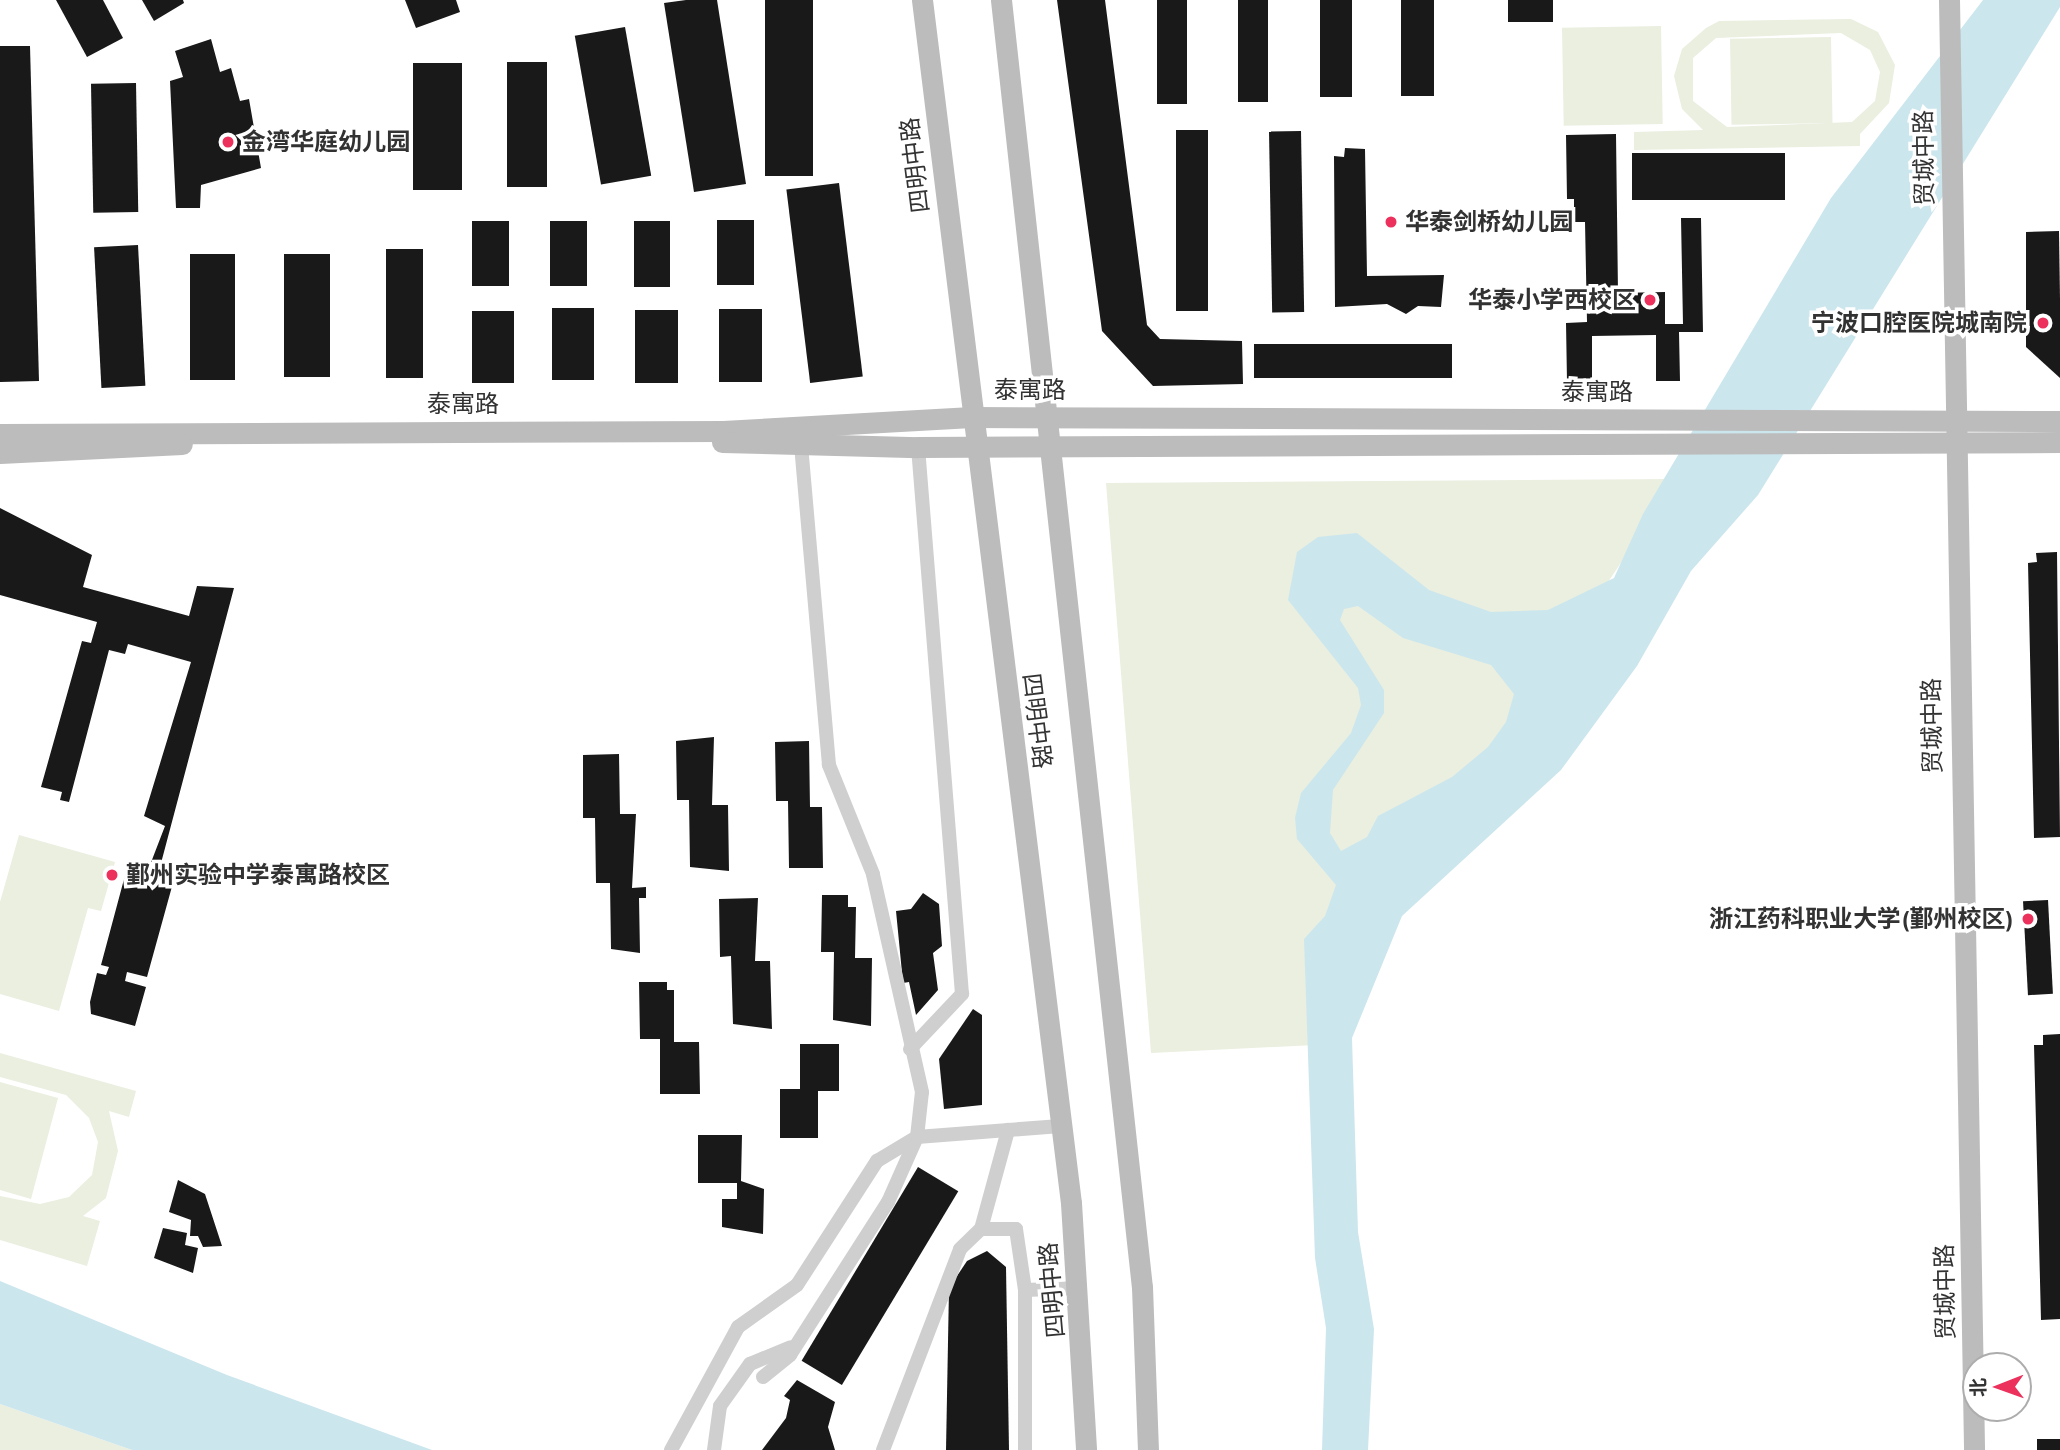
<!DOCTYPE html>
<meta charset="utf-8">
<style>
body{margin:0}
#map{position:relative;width:2060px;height:1450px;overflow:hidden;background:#fff;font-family:Mulish,"Noto Sans SC",sans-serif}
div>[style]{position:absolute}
.green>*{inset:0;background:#eaefe0;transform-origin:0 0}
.water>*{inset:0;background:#cce6ee}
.building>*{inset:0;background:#191919;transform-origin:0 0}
.street>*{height:14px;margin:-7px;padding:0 7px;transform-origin:7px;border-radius:7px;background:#cfcfcf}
.secondary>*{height:21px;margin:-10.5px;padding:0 10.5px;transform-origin:10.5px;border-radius:10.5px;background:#bcbcbc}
.dots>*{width:19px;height:19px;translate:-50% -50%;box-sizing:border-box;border:4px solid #fff;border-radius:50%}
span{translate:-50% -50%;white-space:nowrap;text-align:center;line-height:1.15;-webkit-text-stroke:7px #fff;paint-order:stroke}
.poi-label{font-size:24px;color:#323232;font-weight:700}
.left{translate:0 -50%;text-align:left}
.right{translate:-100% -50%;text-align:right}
.street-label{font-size:24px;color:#323232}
.north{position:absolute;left:1962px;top:1352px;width:70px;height:70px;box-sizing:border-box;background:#fff;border:2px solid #adadad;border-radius:50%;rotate:269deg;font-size:19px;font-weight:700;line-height:28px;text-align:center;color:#323232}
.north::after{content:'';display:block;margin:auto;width:24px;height:32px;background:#eb315c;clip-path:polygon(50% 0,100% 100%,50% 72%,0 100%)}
</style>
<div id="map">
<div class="green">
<i style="clip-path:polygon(evenodd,1851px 19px,1878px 32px,1895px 65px,1889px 103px,1860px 134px,1860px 146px,1634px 150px,1634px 132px,1703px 130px,1682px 109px,1674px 76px,1682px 49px,1706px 28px,1719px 21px,1851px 19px,1841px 33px,1870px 50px,1880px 72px,1875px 101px,1852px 122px,1727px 127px,1693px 101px,1693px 58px,1716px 38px,1841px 33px)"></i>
<i style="left:1661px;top:26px;width:98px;height:99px;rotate:89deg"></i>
<i style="left:1831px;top:37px;width:86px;height:101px;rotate:89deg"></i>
<i style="clip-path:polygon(1677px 479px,1507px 733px,1315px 1045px,1151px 1053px,1106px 483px)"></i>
<i style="clip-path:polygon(19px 835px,115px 862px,101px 911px,88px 908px,59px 1011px,0 994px,0 902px)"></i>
<i style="clip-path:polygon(0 1053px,136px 1091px,129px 1117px,109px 1111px,118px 1151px,106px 1198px,83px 1216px,100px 1221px,87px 1266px,0 1240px,0 1196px,40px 1204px,69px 1197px,92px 1175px,98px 1142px,89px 1118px,66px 1095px,0 1077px)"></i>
<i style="clip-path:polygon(0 1082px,58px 1098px,31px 1199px,0 1190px)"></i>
<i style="clip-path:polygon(0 1404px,132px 1450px,0 1450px)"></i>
</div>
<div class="water">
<i style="clip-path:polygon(evenodd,1983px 0,2060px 0,2060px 7px,1758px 495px,1691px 571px,1637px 666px,1561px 770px,1402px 916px,1352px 1038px,1358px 1232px,1374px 1329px,1368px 1450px,1322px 1450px,1326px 1328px,1315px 1258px,1304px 939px,1325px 916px,1336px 885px,1297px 839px,1295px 818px,1301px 793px,1351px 733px,1361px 705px,1358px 688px,1288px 600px,1297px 552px,1318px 537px,1357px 533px,1429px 590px,1491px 612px,1548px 610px,1614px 578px,1643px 514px,1831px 198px,1983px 0,1358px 606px,1403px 638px,1491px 665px,1514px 694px,1506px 722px,1488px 747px,1452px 777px,1378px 816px,1367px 837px,1341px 851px,1330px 833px,1333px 790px,1384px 713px,1384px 690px,1340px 620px,1344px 609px,1358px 606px)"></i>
<i style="clip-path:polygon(0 1281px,227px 1375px,432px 1450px,132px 1450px,0 1404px)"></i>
</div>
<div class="building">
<i style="clip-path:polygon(56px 0,103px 0,123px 38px,87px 57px)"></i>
<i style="clip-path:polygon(142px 0,183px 0,184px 3px,154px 21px)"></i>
<i style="clip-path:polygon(405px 0,456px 0,460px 12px,416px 28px)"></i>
<i style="clip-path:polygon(686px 0,717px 0,746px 184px,694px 192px,664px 3px)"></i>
<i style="left:765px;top:0;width:48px;height:176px"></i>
<i style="clip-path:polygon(1057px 0,1105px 0,1147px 325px,1160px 339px,1242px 341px,1243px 384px,1153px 386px,1102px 331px)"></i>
<i style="left:1157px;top:0;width:30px;height:104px"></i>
<i style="left:1238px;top:0;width:30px;height:102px"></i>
<i style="left:1320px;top:0;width:32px;height:97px"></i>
<i style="left:1401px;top:0;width:33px;height:96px"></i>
<i style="left:1508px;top:0;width:45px;height:22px"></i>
<i style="left:625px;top:27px;width:151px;height:51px;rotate:80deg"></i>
<i style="clip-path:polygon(211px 39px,220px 72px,231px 68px,240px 101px,249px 99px,261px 168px,201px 185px,200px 208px,176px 208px,170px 81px,183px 77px,175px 51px)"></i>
<i style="clip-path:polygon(0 46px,30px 46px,39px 381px,0 382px)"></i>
<i style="left:547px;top:62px;width:125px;height:40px;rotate:90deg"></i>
<i style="left:413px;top:63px;width:49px;height:127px"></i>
<i style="left:136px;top:83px;width:129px;height:45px;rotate:89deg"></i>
<i style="left:1176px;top:130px;width:32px;height:181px"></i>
<i style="left:1301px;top:131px;width:181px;height:32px;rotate:89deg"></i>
<i style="clip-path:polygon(1616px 134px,1618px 293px,1665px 292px,1665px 324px,1683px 324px,1681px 218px,1701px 218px,1703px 332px,1679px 332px,1680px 381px,1656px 381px,1656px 335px,1592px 336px,1592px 381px,1567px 382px,1566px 323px,1587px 322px,1585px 222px,1574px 222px,1574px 199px,1567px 199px,1566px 135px)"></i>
<i style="clip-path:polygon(1345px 148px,1365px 149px,1367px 276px,1444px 275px,1441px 307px,1418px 306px,1406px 314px,1387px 304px,1335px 307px,1334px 156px,1344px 157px)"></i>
<i style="left:1785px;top:153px;width:47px;height:153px;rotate:90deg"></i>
<i style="left:839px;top:183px;width:195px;height:53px;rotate:83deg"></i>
<i style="left:717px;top:220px;width:37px;height:65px"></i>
<i style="left:472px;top:221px;width:37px;height:65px"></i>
<i style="left:550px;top:221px;width:37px;height:65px"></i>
<i style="left:634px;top:221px;width:36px;height:66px"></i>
<i style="clip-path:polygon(2059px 231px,2060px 299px,2060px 378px,2026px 347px,2026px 232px)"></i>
<i style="left:138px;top:245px;width:141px;height:44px;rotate:87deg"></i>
<i style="left:386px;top:249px;width:37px;height:129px"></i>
<i style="left:190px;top:254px;width:45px;height:126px"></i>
<i style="left:284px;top:254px;width:46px;height:123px"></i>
<i style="left:552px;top:308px;width:42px;height:72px"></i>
<i style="left:719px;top:309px;width:43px;height:73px"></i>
<i style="left:635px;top:310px;width:43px;height:73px"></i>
<i style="left:472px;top:311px;width:42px;height:72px"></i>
<i style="left:1452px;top:344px;width:34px;height:198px;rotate:90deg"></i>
<i style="clip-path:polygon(0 508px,92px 555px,83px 587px,189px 616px,197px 586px,234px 588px,160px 867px,176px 872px,147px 977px,127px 972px,125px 981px,146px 987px,135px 1026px,91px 1014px,90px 1002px,97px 973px,106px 975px,109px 967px,101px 965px,127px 868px,133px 860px,150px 865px,165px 826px,144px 816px,191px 662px,128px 644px,125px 654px,109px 650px,69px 802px,60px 800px,62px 792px,41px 787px,82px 641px,91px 643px,97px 622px,0 595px)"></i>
<i style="clip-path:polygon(2057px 552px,2060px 837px,2034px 838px,2028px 563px,2037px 562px,2036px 553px)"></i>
<i style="clip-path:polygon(714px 737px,712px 805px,728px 805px,729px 871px,690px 867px,689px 800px,677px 800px,676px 741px)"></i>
<i style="clip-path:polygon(809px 741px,810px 807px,822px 807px,823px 868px,789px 868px,788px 801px,776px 801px,775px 742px)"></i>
<i style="clip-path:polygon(619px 754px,620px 814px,636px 814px,632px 888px,646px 887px,646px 898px,639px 898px,640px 953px,611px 949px,610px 883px,596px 883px,595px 818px,583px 818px,583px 755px)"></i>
<i style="clip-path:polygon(923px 893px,939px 904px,942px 946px,933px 953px,938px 990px,916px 1015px,909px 982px,903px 983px,896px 911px,911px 909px)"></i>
<i style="clip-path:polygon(822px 895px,848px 895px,848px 907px,856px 907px,855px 958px,872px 958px,871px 1026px,833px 1020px,834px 952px,821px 952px)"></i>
<i style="clip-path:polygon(758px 898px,755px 961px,770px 961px,772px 1029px,733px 1024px,731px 956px,720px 957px,719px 899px)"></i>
<i style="left:2048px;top:900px;width:94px;height:25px;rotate:87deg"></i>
<i style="clip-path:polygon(639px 982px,667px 982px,667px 990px,674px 990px,674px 1042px,699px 1042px,700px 1094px,660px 1094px,660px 1039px,640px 1039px)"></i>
<i style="clip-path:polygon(973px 1009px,982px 1015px,982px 1105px,944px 1109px,939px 1059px)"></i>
<i style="clip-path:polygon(2060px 1034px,2060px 1319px,2041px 1320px,2034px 1045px,2043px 1045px,2043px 1035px)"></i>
<i style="clip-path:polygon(800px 1044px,839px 1044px,839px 1091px,818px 1091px,818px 1138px,780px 1138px,780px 1089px,800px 1089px)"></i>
<i style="clip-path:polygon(698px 1135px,742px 1135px,741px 1181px,764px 1189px,763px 1234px,722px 1227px,722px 1199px,737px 1199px,737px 1183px,698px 1183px)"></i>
<i style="left:918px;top:1167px;width:47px;height:226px;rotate:31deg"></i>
<i style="clip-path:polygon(178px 1180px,205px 1194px,222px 1246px,203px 1247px,198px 1236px,190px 1236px,191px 1220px,169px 1212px)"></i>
<i style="clip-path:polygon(163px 1228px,187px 1233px,185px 1245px,198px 1248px,193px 1273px,154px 1258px)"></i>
<i style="clip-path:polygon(987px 1251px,1006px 1267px,1009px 1450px,946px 1450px,949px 1288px,967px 1261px)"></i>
<i style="clip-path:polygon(797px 1380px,835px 1402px,828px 1427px,835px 1450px,762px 1450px,786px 1418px,790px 1400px,784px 1396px)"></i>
<i style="left:2037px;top:1439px;width:23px;height:11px"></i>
</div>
<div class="street">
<i style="left:910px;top:1049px;width:76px;rotate:-46.6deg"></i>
<i style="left:962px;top:994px;width:549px;rotate:-94.6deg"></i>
<i style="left:981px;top:1229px;width:103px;rotate:-74.7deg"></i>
<i style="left:1025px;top:1290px;width:53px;rotate:-2.2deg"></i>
<i style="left:763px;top:1377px;width:35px;rotate:-39deg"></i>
<i style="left:790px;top:1355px;width:182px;rotate:-57.4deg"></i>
<i style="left:888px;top:1202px;width:71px;rotate:-66deg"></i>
<i style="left:917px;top:1137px;width:45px;rotate:-83.7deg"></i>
<i style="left:922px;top:1092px;width:223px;rotate:-102.7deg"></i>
<i style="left:873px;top:874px;width:118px;rotate:-112deg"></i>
<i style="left:829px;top:765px;width:320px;rotate:-95deg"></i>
<i style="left:671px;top:1450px;width:140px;rotate:-61.4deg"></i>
<i style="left:738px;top:1327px;width:72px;rotate:-35.4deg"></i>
<i style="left:797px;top:1285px;width:148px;rotate:-57.2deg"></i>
<i style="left:877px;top:1161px;width:47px;rotate:-31deg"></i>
<i style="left:917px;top:1137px;width:144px;rotate:-4.4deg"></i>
<i style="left:714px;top:1450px;width:44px;rotate:-82.2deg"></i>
<i style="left:720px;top:1406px;width:52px;rotate:-54.5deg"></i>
<i style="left:750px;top:1364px;width:44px;rotate:-22.5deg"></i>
<i style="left:883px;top:1450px;width:215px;rotate:-69deg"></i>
<i style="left:960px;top:1249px;width:29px;rotate:-44deg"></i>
<i style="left:981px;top:1229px;width:35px"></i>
<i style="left:1016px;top:1229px;width:62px;rotate:81.6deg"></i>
<i style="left:1025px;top:1290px;width:160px;rotate:90deg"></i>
</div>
<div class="secondary">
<i style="left:922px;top:0;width:1212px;rotate:82.94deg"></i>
<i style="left:1071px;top:1203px;width:247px;rotate:86.5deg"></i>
<i style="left:1001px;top:0;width:1295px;rotate:83.75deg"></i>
<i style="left:1142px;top:1287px;width:163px;rotate:87.9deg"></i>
<i style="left:1949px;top:0;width:1450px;rotate:89.01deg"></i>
<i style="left:0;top:434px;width:723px;rotate:-0.24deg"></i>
<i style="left:723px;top:431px;width:249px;rotate:-3.2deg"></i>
<i style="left:972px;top:417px;width:1088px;rotate:0.21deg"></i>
<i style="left:722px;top:442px;width:196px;rotate:1.5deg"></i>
<i style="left:918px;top:447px;width:1142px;rotate:-0.25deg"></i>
<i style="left:0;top:453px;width:182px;rotate:-2.8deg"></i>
</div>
<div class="dots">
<i style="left:228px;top:142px;background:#eb315c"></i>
<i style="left:1391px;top:222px;background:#eb315c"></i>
<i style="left:1650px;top:300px;background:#eb315c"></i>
<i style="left:2043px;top:323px;background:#eb315c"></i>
<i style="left:112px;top:875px;background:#eb315c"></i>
<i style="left:2028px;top:919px;background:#eb315c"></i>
</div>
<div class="poi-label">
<span class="left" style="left:242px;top:142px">金湾华庭幼儿园</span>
<span class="left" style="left:1405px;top:222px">华泰剑桥幼儿园</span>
<span class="right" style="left:1636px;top:300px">华泰小学西校区</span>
<span class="right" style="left:2027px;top:323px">宁波口腔医院城南院</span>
<span class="left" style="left:126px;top:875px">鄞州实验中学泰寓路校区</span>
<span class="right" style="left:2014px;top:919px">浙江药科职业大学(鄞州校区)</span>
</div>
<div class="street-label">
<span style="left:1924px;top:158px;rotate:-91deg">贸城中路</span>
<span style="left:915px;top:165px;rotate:-97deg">四明中路</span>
<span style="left:1030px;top:390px">泰寓路</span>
<span style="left:1597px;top:392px">泰寓路</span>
<span style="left:463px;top:404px">泰寓路</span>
<span style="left:1037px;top:721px;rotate:83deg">四明中路</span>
<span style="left:1932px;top:726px;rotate:-91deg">贸城中路</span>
<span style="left:1052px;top:1290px;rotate:-95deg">四明中路</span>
<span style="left:1945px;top:1292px;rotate:-91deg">贸城中路</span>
</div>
<div class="north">北</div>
</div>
